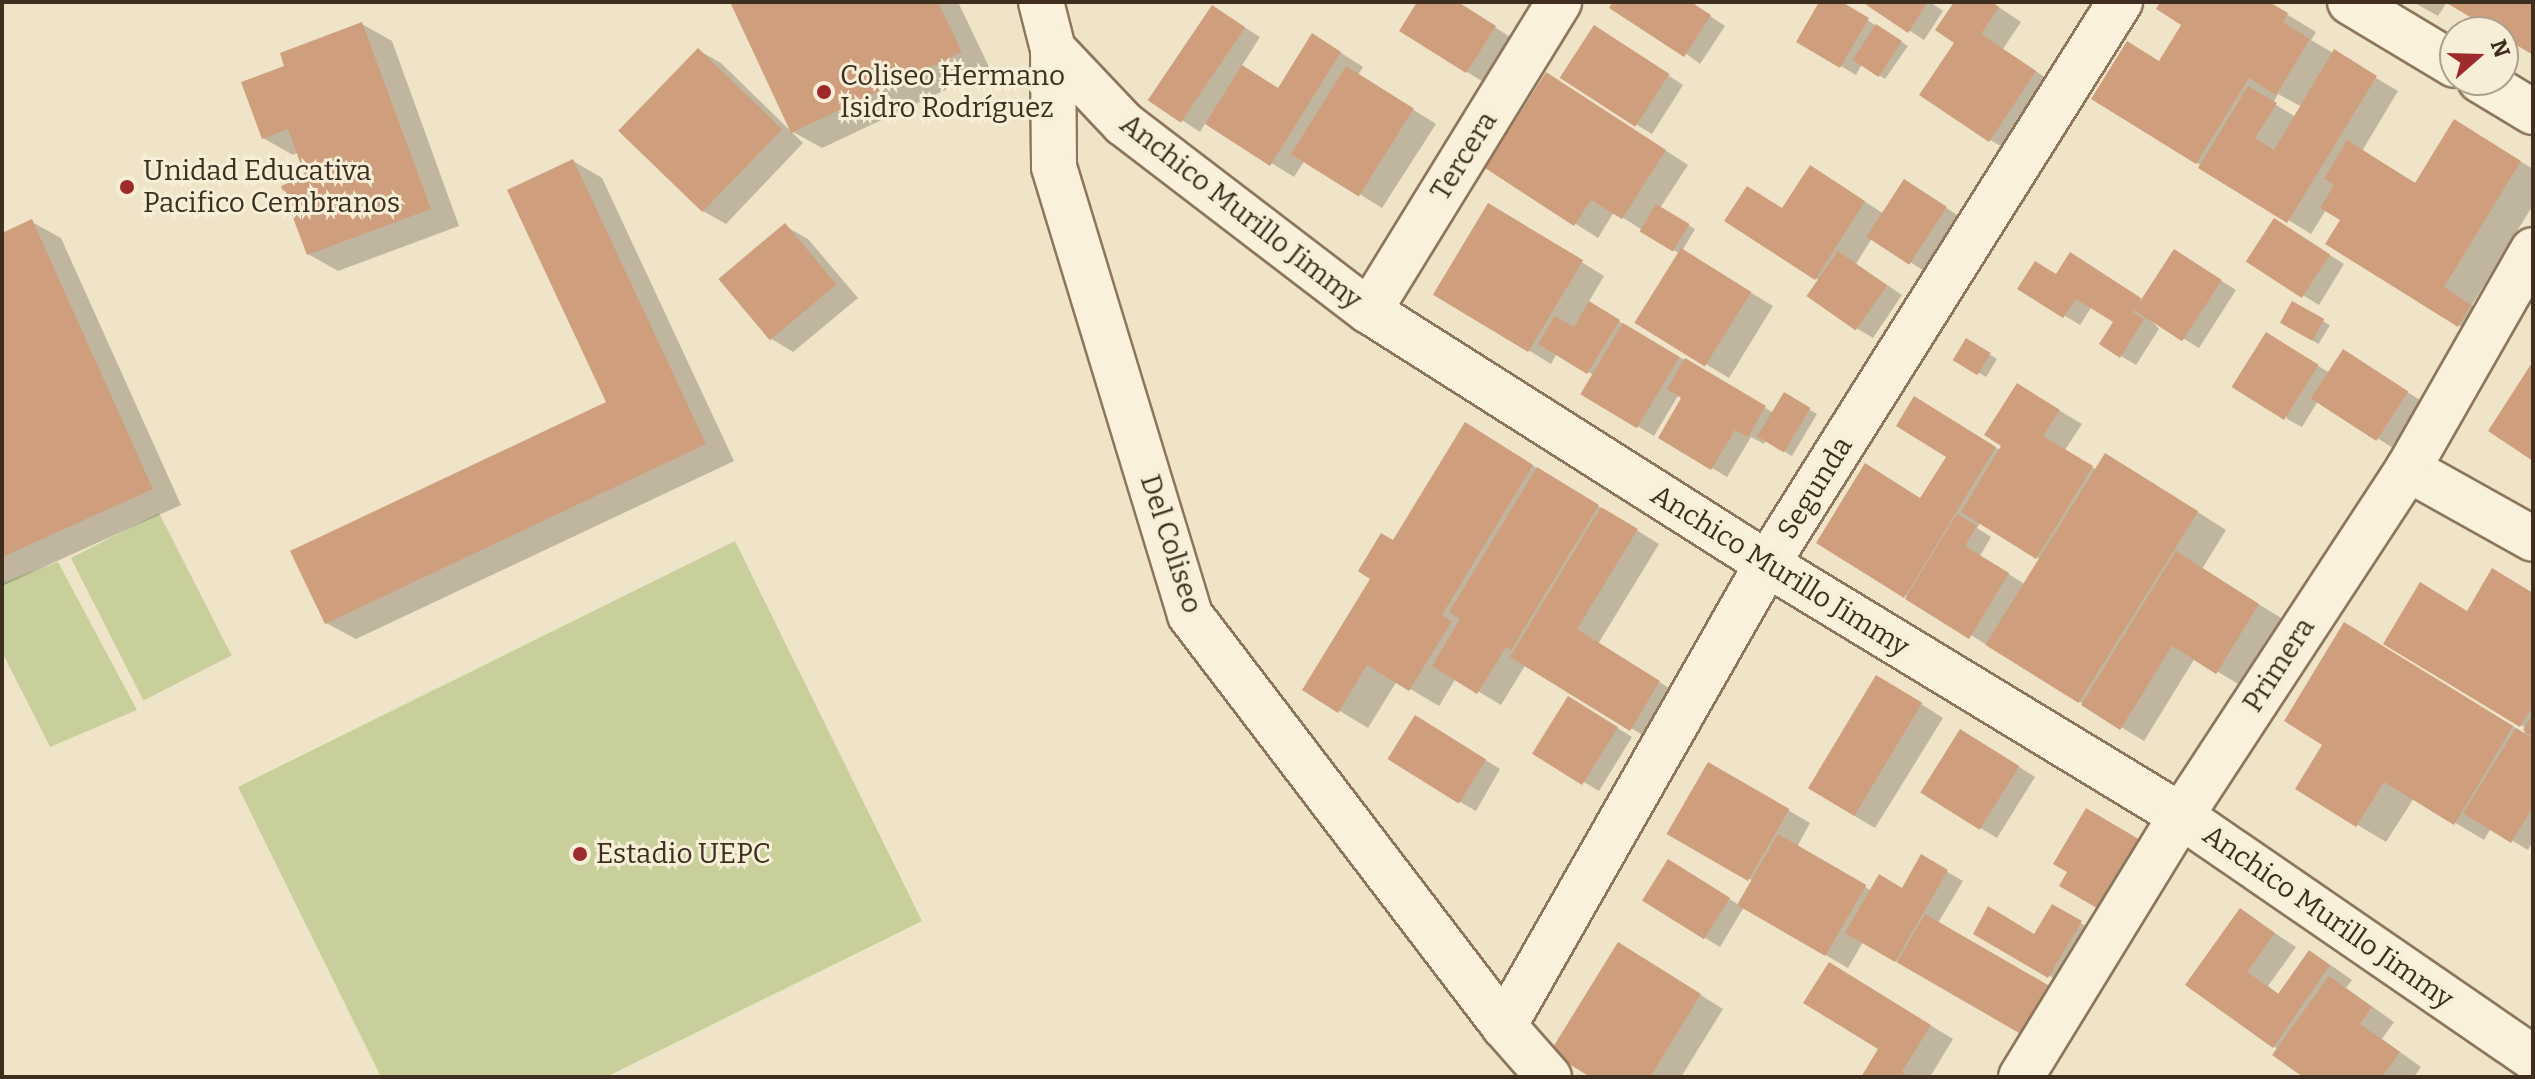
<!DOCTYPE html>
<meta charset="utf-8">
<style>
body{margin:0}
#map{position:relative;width:2535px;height:1079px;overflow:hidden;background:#f0e4c8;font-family:Bitter,serif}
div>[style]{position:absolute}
.green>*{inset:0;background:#c9cf9b;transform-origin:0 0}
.shadow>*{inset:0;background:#0003;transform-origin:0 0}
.building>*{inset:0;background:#cf9f7d;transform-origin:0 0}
.roads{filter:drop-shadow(2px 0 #8d765c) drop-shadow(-2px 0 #8d765c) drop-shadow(0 2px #8d765c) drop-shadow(0 -2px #8d765c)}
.minor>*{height:44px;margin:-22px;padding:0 22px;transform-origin:22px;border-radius:22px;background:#faf1dc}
.dots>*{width:22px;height:22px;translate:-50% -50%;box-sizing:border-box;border:4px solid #f7eed8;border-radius:50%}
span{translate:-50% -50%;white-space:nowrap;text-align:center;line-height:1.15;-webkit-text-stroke:6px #f7eed8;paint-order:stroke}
.poi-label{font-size:28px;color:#3d2e20}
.left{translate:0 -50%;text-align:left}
.street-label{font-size:28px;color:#3d2e20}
.frame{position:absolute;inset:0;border:4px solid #3d2e20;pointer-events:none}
.north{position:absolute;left:2439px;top:16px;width:80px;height:80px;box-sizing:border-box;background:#f7eed8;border:2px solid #ada18e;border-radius:50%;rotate:70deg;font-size:22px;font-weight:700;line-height:32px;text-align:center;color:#3d2e20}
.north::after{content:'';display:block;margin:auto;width:28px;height:36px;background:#9e2a2b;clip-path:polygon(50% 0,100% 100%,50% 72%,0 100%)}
</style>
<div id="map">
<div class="green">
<i style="left:159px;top:513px;width:160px;height:99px;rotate:63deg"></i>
<i style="clip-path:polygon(735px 541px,922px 921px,606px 1077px,381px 1077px,238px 787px)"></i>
<i style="clip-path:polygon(58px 562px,137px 710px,50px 747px,2px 652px,2px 583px)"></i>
</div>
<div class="shadow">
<i style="clip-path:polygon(732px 2px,958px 2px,990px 69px,822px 148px,793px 132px)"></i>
<i style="clip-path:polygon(1419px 2px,1456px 2px,1510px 37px,1482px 81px,1467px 72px)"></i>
<i style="clip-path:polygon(1616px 2px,1689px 2px,1725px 26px,1700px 64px)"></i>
<i style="clip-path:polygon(1822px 2px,1839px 2px,1908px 46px,1885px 79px,1862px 64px,1856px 75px,1799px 41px)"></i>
<i style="clip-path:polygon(1866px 2px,1930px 2px,1943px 11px,1924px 40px)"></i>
<i style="clip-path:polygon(1956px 2px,1991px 2px,2021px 22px,2003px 49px,2058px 86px,2013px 153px,1990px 140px,1957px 42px)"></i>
<i style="clip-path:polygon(evenodd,2163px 2px,2267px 2px,2316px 32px,2311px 40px,2398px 91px,2362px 151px,2417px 184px,2483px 139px,2533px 169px,2533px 205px,2472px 305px,2499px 323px,2488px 342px,2459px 325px,2343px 220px,2326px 210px,2311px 234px,2094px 99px,2161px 63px,2184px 25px,2163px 2px,2278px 94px,2302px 107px,2296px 117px,2273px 103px,2278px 94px)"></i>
<i style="clip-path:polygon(2413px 2px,2447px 2px,2438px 16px)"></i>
<i style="clip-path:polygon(1228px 17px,1260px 37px,1241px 67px,1279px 89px,1335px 49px,1363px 67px,1358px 75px,1436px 124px,1382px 208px,1305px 160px,1294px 177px,1206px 122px,1200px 132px,1154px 102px)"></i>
<i style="clip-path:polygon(362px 24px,392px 41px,459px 226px,338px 271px,308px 254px,308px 177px,299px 152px,293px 155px,263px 138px,287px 67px)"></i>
<i style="clip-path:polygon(1610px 37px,1683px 85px,1652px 134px,1637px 125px)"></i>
<i style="clip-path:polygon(698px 50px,721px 63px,803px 143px,726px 224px,703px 211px)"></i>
<i style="clip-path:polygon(1569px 88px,1688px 165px,1660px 208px,1695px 229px,1682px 251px,1773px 306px,1729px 378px,1637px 323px,1680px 254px,1614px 212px,1598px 238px,1487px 168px)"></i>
<i style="clip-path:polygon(573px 161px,602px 178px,734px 461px,356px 639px,326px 623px,609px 403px)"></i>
<i style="clip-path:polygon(1833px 181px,1884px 214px,1920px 191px,1962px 218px,1926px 272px,1872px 238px,1856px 264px,1902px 295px,1873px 338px,1858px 329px,1820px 281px,1727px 221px,1783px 210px)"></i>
<i style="clip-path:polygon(1512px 219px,1604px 276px,1588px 303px,1774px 413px,1784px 395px,1817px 414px,1792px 456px,1766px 440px,1764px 444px,1751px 437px,1727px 477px,1661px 437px,1684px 397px,1679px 394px,1654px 436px,1584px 394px,1595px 376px,1557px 353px,1551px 364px,1436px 294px)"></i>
<i style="clip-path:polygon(32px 222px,61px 238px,181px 505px,2px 586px,2px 235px)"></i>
<i style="clip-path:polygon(785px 226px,808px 239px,858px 298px,793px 352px,770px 338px)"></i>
<i style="clip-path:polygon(2290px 230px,2344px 264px,2319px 305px,2250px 263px)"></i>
<i style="clip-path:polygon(2190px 261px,2236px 290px,2199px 348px,2148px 317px,2159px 329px,2136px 365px,2121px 356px,2115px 321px,2092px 306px,2080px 325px,2020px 288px,2086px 264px,2144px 301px)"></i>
<i style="left:2293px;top:303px;width:43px;height:22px;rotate:31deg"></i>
<i style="left:1967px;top:341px;width:35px;height:21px;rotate:31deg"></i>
<i style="clip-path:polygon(2282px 344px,2330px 373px,2359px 361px,2423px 402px,2393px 448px,2318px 401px,2302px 427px,2287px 419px)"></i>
<i style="clip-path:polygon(evenodd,2040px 399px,2082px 424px,2065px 450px,2097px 470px,2135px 472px,2226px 530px,2202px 569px,2281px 618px,2240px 685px,2195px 658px,2144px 741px,1819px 542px,1921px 500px,1949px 456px,1938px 412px,2001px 451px,2040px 399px,1981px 522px,2041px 560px,2026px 585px,1980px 556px,1991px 537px,1977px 528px,1981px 522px)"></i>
<i style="clip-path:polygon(1495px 442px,1659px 544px,1598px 644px,1682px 696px,1654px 742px,1526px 664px,1501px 705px,1456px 678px,1439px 706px,1397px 681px,1368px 728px,1305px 690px,1394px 543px)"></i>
<i style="clip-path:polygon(2533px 595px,2533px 841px,2528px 850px,2491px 828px,2484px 840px,2414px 798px,2386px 842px,2298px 789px,2324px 744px,2374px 641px,2524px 733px,2526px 728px,2386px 643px,2468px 613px)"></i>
<i style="clip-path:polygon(1899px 690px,1943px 718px,1875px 828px,1853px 815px)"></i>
<i style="clip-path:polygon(1584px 707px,1632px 737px,1599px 791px,1535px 753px)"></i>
<i style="clip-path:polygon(1431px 726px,1500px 769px,1476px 811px,1460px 802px)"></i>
<i style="clip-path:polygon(1976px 740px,2035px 777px,1997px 838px,1922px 793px)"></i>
<i style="clip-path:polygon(1709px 764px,1810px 823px,1797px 847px,1872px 891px,1903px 890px,1922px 857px,1963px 881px,1938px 923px,2049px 1050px,1863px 942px,1848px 968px,1744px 907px,1720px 947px,1644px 901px,1684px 870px,1739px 905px,1753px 881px,1670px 833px)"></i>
<i style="clip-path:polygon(2053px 907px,2096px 932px,2065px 985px,1976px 933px,2035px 936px)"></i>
<i style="clip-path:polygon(2240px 910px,2296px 947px,2268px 986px,2280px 995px,2310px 952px,2332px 966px,2352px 980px,2346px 988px,2394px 1022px,2382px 1039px,2421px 1067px,2414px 1077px,2306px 1077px,2279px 1050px,2188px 985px)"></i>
<i style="clip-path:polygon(1642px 958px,1723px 1009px,1681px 1077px,1593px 1077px)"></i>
<i style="clip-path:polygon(1852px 978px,1953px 1039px,1930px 1077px,1864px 1077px,1881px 1048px)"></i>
</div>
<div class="building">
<i style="clip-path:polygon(730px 2px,938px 2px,962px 52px,791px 133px)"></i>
<i style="clip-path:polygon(1417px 2px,1458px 2px,1496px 26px,1466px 73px,1399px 31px)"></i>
<i style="clip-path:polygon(1613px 2px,1691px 2px,1711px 15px,1684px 57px,1609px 8px)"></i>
<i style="clip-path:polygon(1819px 2px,1842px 2px,1869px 18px,1840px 68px,1796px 42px)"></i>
<i style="clip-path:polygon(1862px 2px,1928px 2px,1908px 33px)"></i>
<i style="clip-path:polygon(1954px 2px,1992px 2px,1999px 7px,1981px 34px,2036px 71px,1989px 142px,1919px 95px,1954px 43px,1935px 30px)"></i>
<i style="clip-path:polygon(2160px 2px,2269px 2px,2288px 13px,2283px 22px,2310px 39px,2276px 95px,2249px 78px,2196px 164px,2091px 99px,2127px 41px,2159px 61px,2181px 25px,2156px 9px)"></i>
<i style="clip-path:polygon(2445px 2px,2533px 2px,2533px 55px,2503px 37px,2503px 32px,2495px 32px)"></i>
<i style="left:1212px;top:5px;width:40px;height:115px;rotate:34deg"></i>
<i style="clip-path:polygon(362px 22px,431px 209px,307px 255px,281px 186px,305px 176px,288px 129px,262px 139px,241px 82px,284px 66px,280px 53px)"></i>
<i style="left:1876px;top:24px;width:31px;height:43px;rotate:33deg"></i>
<i style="left:1594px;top:25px;width:90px;height:63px;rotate:33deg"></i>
<i style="clip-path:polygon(1312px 33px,1341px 52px,1270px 166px,1205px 124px,1242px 65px,1278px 88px)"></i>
<i style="left:698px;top:48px;width:117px;height:115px;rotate:44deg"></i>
<i style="clip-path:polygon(2334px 49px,2377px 76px,2287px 223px,2198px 168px,2248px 86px,2277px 103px,2255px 138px,2274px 150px)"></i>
<i style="left:1346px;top:66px;width:80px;height:104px;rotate:32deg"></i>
<i style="clip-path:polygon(1546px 72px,1666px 150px,1622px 219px,1591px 200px,1574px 226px,1485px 168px)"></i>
<i style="clip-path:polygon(2454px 119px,2521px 161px,2444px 287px,2471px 305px,2458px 327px,2325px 244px,2340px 220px,2320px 208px,2334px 185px,2324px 179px,2347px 140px,2415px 183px)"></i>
<i style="clip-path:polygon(573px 159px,706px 444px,325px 624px,290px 551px,606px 402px,507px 190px)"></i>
<i style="clip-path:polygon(1810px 165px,1865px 201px,1815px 280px,1724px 221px,1747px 186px,1782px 208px)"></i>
<i style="left:1904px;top:179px;width:51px;height:69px;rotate:33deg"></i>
<i style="left:1488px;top:203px;width:111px;height:107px;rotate:31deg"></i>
<i style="left:1656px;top:204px;width:39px;height:32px;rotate:31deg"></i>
<i style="left:2274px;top:218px;width:67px;height:52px;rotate:33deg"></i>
<i style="clip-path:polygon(32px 219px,153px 489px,2px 557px,2px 233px)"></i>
<i style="left:785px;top:223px;width:80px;height:87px;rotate:50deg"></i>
<i style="left:1681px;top:248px;width:83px;height:88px;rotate:32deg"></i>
<i style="left:2174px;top:249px;width:57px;height:73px;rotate:33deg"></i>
<i style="left:1838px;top:251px;width:60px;height:55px;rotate:35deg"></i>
<i style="clip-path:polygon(2070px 252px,2141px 298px,2133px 312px,2144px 319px,2120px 358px,2099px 344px,2113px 322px,2076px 299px,2063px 318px,2017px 289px,2035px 261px,2056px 274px)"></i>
<i style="clip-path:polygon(1589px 301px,1620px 320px,1587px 374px,1538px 344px,1555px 316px,1574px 327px)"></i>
<i style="left:2292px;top:301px;width:37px;height:25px;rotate:29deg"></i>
<i style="left:1623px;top:323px;width:66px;height:83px;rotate:31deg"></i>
<i style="left:2266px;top:332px;width:62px;height:65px;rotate:32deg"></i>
<i style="left:1966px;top:338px;width:29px;height:26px;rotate:31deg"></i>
<i style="left:2343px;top:349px;width:78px;height:59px;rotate:33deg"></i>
<i style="clip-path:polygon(1685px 358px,1766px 406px,1748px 437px,1735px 430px,1711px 470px,1658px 438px,1681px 398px,1667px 389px)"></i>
<i style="clip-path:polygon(2533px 361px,2533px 461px,2488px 431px)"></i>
<i style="clip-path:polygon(2017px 383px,2060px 410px,2043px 436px,2093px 466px,2036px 559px,1961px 512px,2001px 446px,1984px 435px)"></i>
<i style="left:1784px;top:392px;width:31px;height:52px;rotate:31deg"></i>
<i style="clip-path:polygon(1914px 396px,1996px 447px,1904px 598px,1816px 543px,1865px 463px,1920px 498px,1946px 457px,1896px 426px)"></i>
<i style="clip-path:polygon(1465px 422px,1533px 465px,1442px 615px,1452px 621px,1409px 691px,1367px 665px,1338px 713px,1302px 690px,1370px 579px,1358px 571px,1381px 533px,1393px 540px)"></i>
<i style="left:2105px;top:453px;width:110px;height:226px;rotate:32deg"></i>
<i style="clip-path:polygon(1537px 467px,1599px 505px,1511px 650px,1506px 647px,1477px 694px,1432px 666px,1460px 619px,1449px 612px)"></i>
<i style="clip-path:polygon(1601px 507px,1638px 529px,1577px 629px,1660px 681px,1630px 731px,1510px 657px)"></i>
<i style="clip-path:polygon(1957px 514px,1977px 526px,1965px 546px,2009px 573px,1969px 639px,1905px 599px)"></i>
<i style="clip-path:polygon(2176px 551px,2259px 604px,2216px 674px,2172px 646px,2120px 730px,2081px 705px)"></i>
<i style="clip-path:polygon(2492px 568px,2533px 593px,2533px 706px,2520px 727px,2383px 644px,2420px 582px,2467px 611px)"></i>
<i style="clip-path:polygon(2344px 622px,2513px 726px,2454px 825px,2384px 782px,2356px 827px,2295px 789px,2322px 745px,2284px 721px)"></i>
<i style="left:1876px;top:675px;width:54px;height:132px;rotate:31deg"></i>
<i style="left:1568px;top:696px;width:59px;height:68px;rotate:32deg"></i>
<i style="clip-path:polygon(2533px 713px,2533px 737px,2523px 730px)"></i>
<i style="left:1415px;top:715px;width:84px;height:52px;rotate:32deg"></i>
<i style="clip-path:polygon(2516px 728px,2533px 739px,2533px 807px,2511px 843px,2463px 813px)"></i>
<i style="left:1960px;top:729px;width:70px;height:75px;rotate:32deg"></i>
<i style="left:1708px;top:762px;width:94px;height:83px;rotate:30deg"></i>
<i style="clip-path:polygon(2086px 808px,2142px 841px,2102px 911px,2059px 886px,2067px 872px,2053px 864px)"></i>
<i style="left:1778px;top:834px;width:102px;height:82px;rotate:30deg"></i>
<i style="clip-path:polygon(1921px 854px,1948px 870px,1895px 962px,1845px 933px,1879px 874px,1902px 888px)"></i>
<i style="left:1668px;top:859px;width:73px;height:49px;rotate:32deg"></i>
<i style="clip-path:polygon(2052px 904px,2082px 921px,2048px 978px,1973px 934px,1988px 906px,2034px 934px)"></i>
<i style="clip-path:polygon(2240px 908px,2275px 933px,2247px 972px,2278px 994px,2309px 950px,2330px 965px,2273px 1048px,2185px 985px)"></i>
<i style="left:1925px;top:914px;width:148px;height:56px;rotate:30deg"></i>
<i style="clip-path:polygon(1618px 942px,1701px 994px,1650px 1077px,1590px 1077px,1550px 1052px)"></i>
<i style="clip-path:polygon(1829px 962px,1931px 1025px,1902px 1072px,1910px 1077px,1861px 1077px,1878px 1049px,1803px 1003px)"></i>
<i style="clip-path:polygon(2329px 976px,2372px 1007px,2360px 1024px,2400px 1052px,2382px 1077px,2303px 1077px,2272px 1055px)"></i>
</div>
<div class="roads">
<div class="minor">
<i style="left:1041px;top:2px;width:49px;rotate:75.7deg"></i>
<i style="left:1053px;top:49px;width:118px;rotate:89.5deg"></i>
<i style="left:1054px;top:167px;width:468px;rotate:73.1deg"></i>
<i style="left:1190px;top:615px;width:517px;rotate:52.62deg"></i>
<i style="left:1504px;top:1026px;width:68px;rotate:48.6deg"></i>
<i style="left:2350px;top:2px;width:122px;rotate:31deg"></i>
<i style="left:1053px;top:49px;width:103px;rotate:46.6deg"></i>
<i style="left:1124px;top:124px;width:308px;rotate:37.4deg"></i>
<i style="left:1369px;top:311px;width:472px;rotate:32.4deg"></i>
<i style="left:1767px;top:564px;width:485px;rotate:31.3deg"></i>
<i style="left:2181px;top:816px;width:427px;rotate:34.5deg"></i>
<i style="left:2480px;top:80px;width:62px;rotate:31.1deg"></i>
<i style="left:1369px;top:311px;width:363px;rotate:-58.4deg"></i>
<i style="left:2408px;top:469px;width:143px;rotate:29.2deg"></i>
<i style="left:1504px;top:1026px;width:532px;rotate:-60.35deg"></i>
<i style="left:1767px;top:564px;width:664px;rotate:-57.87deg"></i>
<i style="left:2021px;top:1077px;width:306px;rotate:-58.5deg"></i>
<i style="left:2181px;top:816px;width:415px;rotate:-56.8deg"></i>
<i style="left:2408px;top:469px;width:252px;rotate:-60.3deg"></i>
</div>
</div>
<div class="dots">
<i style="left:824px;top:92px;background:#9e2a2b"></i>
<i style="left:127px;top:187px;background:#9e2a2b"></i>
<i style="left:580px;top:854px;background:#9e2a2b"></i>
</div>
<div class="poi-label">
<span class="left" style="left:840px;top:92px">Coliseo Hermano<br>Isidro Rodríguez</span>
<span class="left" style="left:143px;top:187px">Unidad Educativa<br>Pacifico Cembranos</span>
<span class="left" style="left:596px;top:854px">Estadio UEPC</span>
</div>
<div class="street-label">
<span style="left:1464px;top:156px;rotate:-58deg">Tercera</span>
<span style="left:1241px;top:212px;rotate:38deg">Anchico Murillo Jimmy</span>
<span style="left:1815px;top:488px;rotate:-58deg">Segunda</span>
<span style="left:1171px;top:544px;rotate:72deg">Del Coliseo</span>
<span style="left:1780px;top:571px;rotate:32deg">Anchico Murillo Jimmy</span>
<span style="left:2279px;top:665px;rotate:-57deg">Primera</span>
<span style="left:2328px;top:917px;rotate:35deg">Anchico Murillo Jimmy</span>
</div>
<div class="frame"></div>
<div class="north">N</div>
</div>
